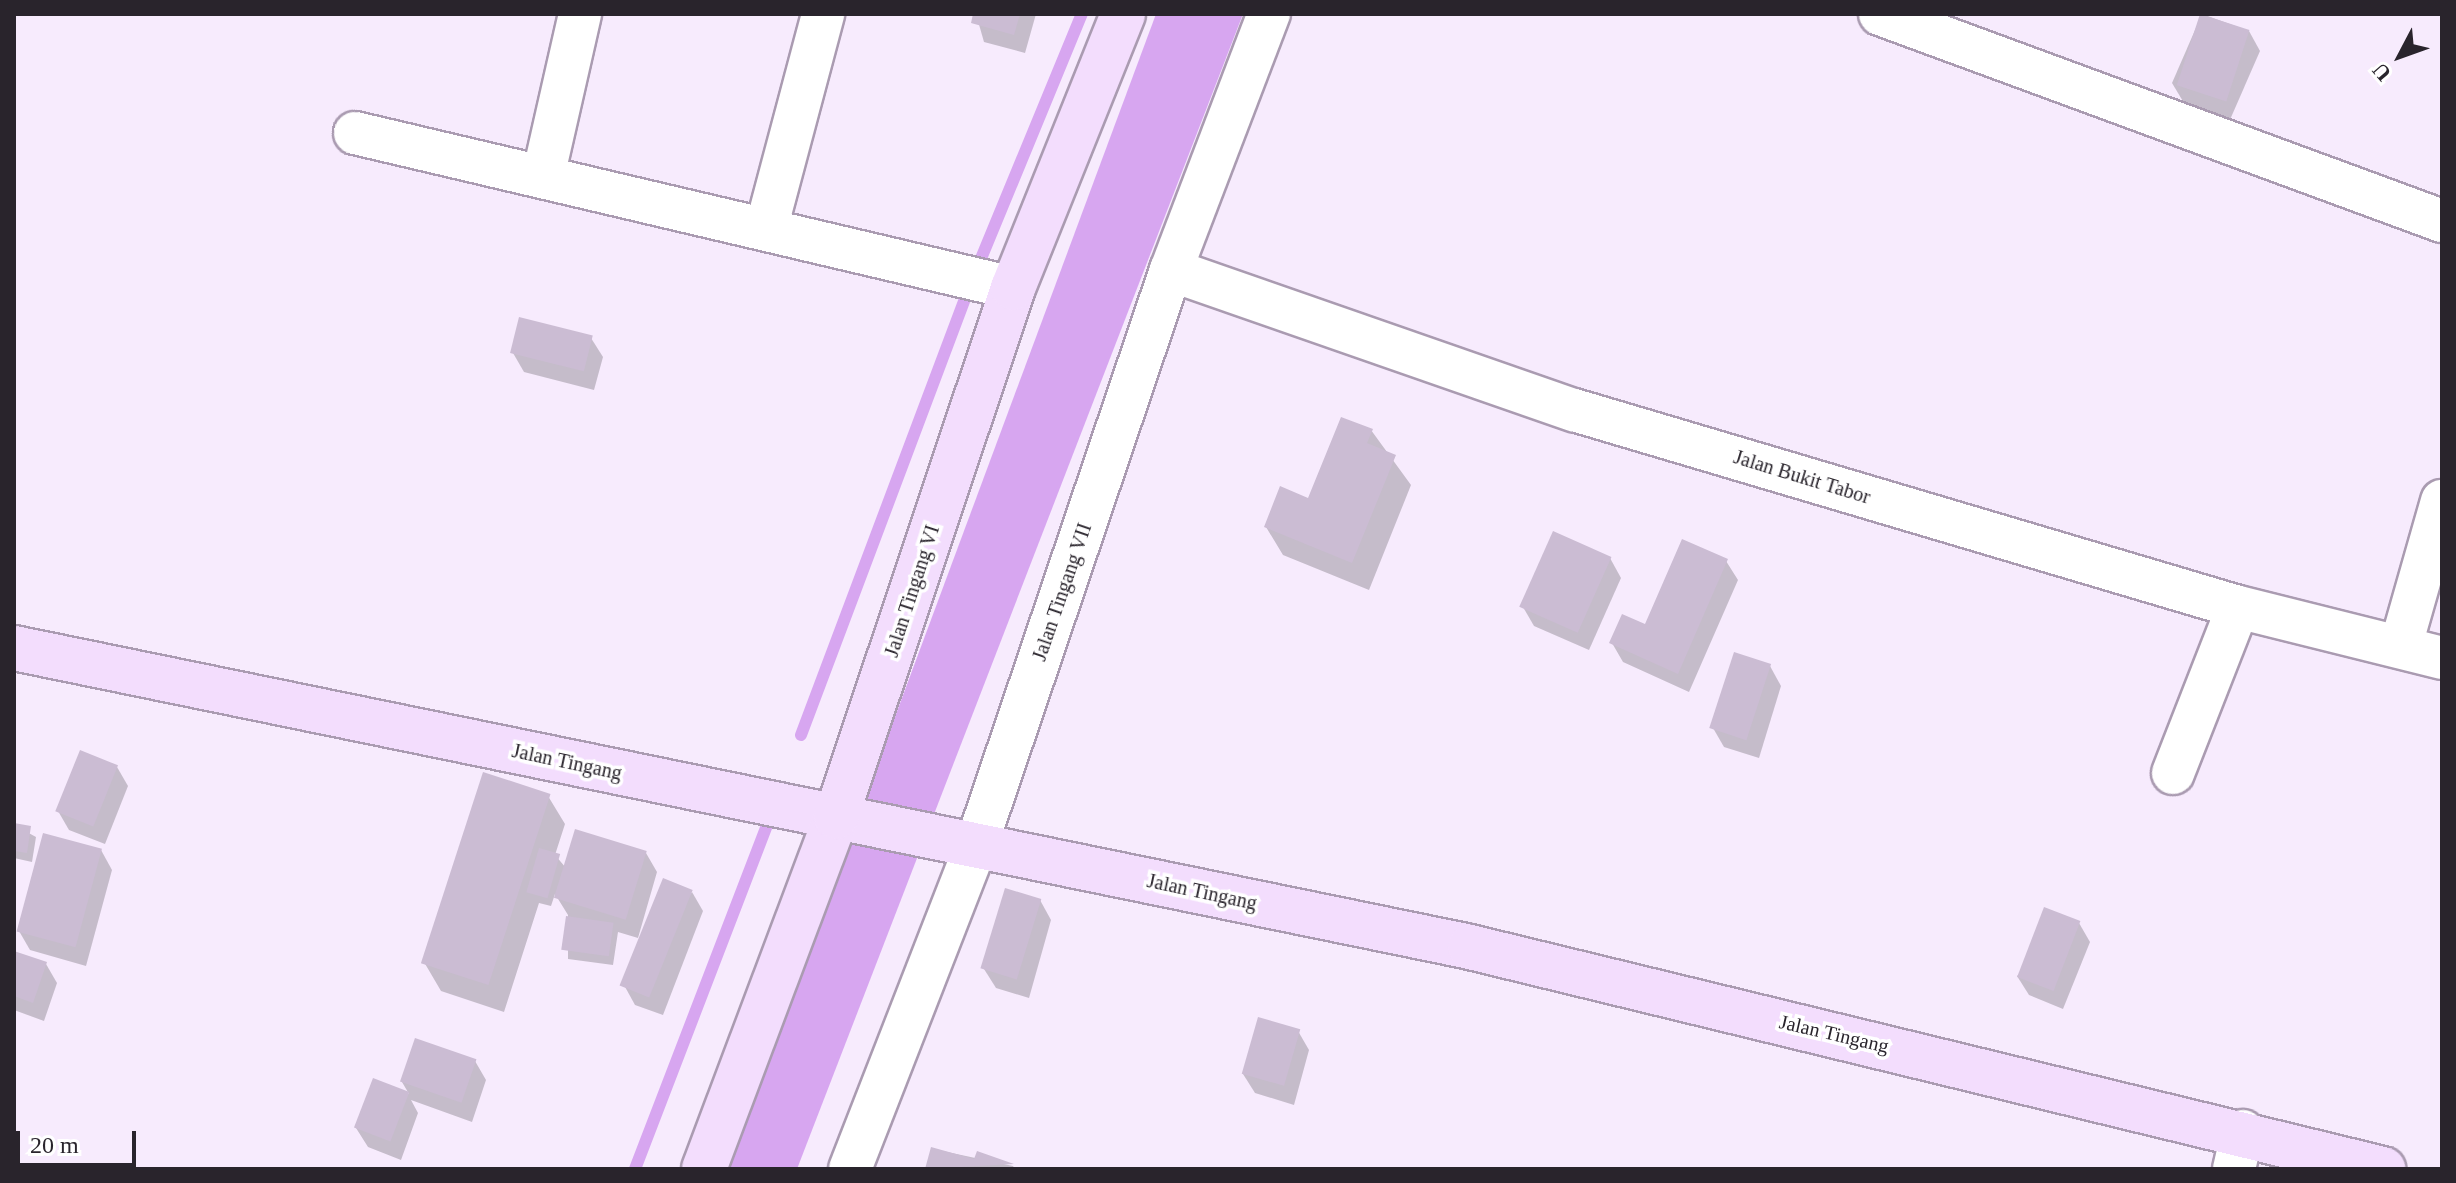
<!DOCTYPE html>
<style>
body{margin:0}
#map{position:relative;width:2456px;height:1183px;overflow:hidden;background:#f7ebfd;font-family:"Times New Roman",serif}
div>[style]{position:absolute}
.water>*{inset:0;background:#d7a6f0}
.shadow>*{inset:0;background:#0003}
.stream>*{height:12px;margin:-6px;padding:0 6px;transform-origin:6px;border-radius:6px;background:#d7a6f0}
.building>*{inset:0;background:#cbbcd3;transform-origin:0 0}
.roads{filter:drop-shadow(2px 0 #aa9bb1) drop-shadow(-2px 0 #aa9bb1) drop-shadow(0 2px #aa9bb1) drop-shadow(0 -2px #aa9bb1)}
.minor>*{height:42px;margin:-21px;padding:0 21px;transform-origin:21px;border-radius:21px;background:#fff}
.secondary>*{height:44px;margin:-22px;padding:0 22px;transform-origin:22px;border-radius:22px;background:#f3ddfd}
span{translate:-50% -50%;white-space:nowrap;text-align:center;line-height:1.15;-webkit-text-stroke:7px #fff;paint-order:stroke}
.street-label{font-size:20px;color:#29242c}
.frame{position:absolute;inset:0;border:16px solid #29242c;pointer-events:none}
.north{position:absolute;left:2360px;top:16px;width:80px;height:80px;-webkit-text-stroke:6px #fff;paint-order:stroke;rotate:229deg;font-size:22px;font-weight:700;line-height:32px;text-align:center;color:#29242c}
.north::after{content:'';display:block;margin:auto;width:28px;height:36px;background:#29242c;clip-path:polygon(50% 0,100% 100%,50% 72%,0 100%)}
.scale{position:absolute;left:16px;top:1131px;width:120px;height:36px;box-sizing:border-box;border:4px solid #29242c;border-top:0;padding-left:10px;font-size:24px;line-height:28px;white-space:nowrap;color:#29242c;-webkit-text-stroke:6px #fff;paint-order:stroke}
</style>
<div id="map">
<div class="water">
<i style="clip-path:polygon(1156px 14px,1243px 14px,797px 1169px,727px 1169px)"></i>
</div>
<div class="shadow">
<i style="clip-path:polygon(976px 14px,1036px 14px,1025px 53px,984px 42px)"></i>
<i style="clip-path:polygon(2202px 14px,2249px 31px,2260px 51px,2229px 122px,2184px 103px,2172px 83px)"></i>
<i style="clip-path:polygon(591px 338px,603px 357px,594px 390px,524px 372px,513px 353px)"></i>
<i style="clip-path:polygon(1371px 430px,1411px 485px,1369px 590px,1283px 555px,1266px 527px,1310px 500px)"></i>
<i style="clip-path:polygon(1610px 558px,1621px 578px,1589px 650px,1534px 626px,1523px 607px)"></i>
<i style="clip-path:polygon(1726px 561px,1738px 580px,1689px 692px,1623px 662px,1612px 643px,1646px 627px)"></i>
<i style="clip-path:polygon(1770px 666px,1781px 686px,1759px 758px,1724px 747px,1713px 728px)"></i>
<i style="clip-path:polygon(117px 767px,128px 786px,105px 844px,69px 830px,58px 811px)"></i>
<i style="clip-path:polygon(548px 796px,565px 824px,555px 855px,566px 868px,646px 853px,657px 872px,638px 938px,618px 932px,613px 965px,568px 959px,568px 915px,555px 894px,551px 906px,539px 903px,504px 1012px,441px 991px,424px 962px)"></i>
<i style="clip-path:polygon(14px 825px,36px 837px,32px 862px,14px 858px)"></i>
<i style="clip-path:polygon(101px 850px,112px 870px,86px 966px,30px 950px,19px 931px)"></i>
<i style="clip-path:polygon(692px 892px,703px 911px,663px 1015px,635px 1005px,624px 985px)"></i>
<i style="clip-path:polygon(1040px 900px,1051px 920px,1029px 998px,996px 988px,984px 969px)"></i>
<i style="clip-path:polygon(2079px 923px,2090px 942px,2063px 1009px,2029px 995px,2017px 976px)"></i>
<i style="clip-path:polygon(14px 953px,46px 964px,57px 983px,44px 1021px,14px 1010px)"></i>
<i style="clip-path:polygon(1298px 1031px,1309px 1050px,1294px 1105px,1255px 1093px,1243px 1074px)"></i>
<i style="clip-path:polygon(475px 1061px,486px 1080px,472px 1122px,411px 1100px,418px 1113px,401px 1160px,368px 1147px,356px 1128px,374px 1081px,409px 1094px,402px 1082px)"></i>
<i style="clip-path:polygon(933px 1149px,1013px 1166px,1015px 1169px,927px 1169px)"></i>
</div>
<div class="stream">
<i style="left:801px;top:735px;width:488px;rotate:-69.4deg"></i>
<i style="left:973px;top:278px;width:286px;rotate:-67.6deg"></i>
<i style="left:635px;top:1169px;width:385px;rotate:-69deg"></i>
</div>
<div class="building">
<i style="clip-path:polygon(973px 14px,1020px 14px,1014px 35px,971px 23px)"></i>
<i style="left:2200px;top:14px;width:52px;height:75px;rotate:18deg"></i>
<i style="left:519px;top:317px;width:76px;height:37px;rotate:14deg"></i>
<i style="clip-path:polygon(1341px 417px,1373px 429px,1367px 443px,1396px 455px,1352px 563px,1264px 527px,1280px 486px,1308px 498px)"></i>
<i style="left:1553px;top:531px;width:64px;height:83px;rotate:24deg"></i>
<i style="clip-path:polygon(1682px 539px,1728px 559px,1678px 674px,1609px 643px,1622px 614px,1645px 624px)"></i>
<i style="left:1734px;top:652px;width:39px;height:80px;rotate:18deg"></i>
<i style="left:80px;top:750px;width:41px;height:66px;rotate:22deg"></i>
<i style="left:483px;top:772px;width:71px;height:201px;rotate:18deg"></i>
<i style="clip-path:polygon(14px 823px,31px 826px,27px 853px,14px 851px)"></i>
<i style="left:575px;top:829px;width:75px;height:72px;rotate:17deg"></i>
<i style="left:43px;top:833px;width:61px;height:102px;rotate:15deg"></i>
<i style="left:539px;top:848px;width:22px;height:46px;rotate:16deg"></i>
<i style="left:663px;top:878px;width:32px;height:116px;rotate:22deg"></i>
<i style="left:1005px;top:888px;width:38px;height:84px;rotate:17deg"></i>
<i style="left:2044px;top:907px;width:39px;height:75px;rotate:21deg"></i>
<i style="left:566px;top:916px;width:48px;height:34px;rotate:8deg"></i>
<i style="clip-path:polygon(14px 951px,47px 962px,33px 1003px,14px 996px)"></i>
<i style="left:1258px;top:1017px;width:44px;height:59px;rotate:16deg"></i>
<i style="left:415px;top:1038px;width:65px;height:46px;rotate:19deg"></i>
<i style="left:373px;top:1078px;width:39px;height:53px;rotate:21deg"></i>
<i style="clip-path:polygon(931px 1147px,974px 1159px,977px 1151px,1014px 1164px,925px 1169px)"></i>
</div>
<div class="roads">
<div class="minor">
<i style="left:1880px;top:14px;width:599px;rotate:20.22deg"></i>
<i style="left:355px;top:133px;width:676px;rotate:13.26deg"></i>
<i style="left:543px;top:177px;width:167px;rotate:-77.2deg"></i>
<i style="left:767px;top:225px;width:218px;rotate:-75.1deg"></i>
<i style="left:1171px;top:270px;width:427px;rotate:19.2deg"></i>
<i style="left:1574px;top:410px;width:693px;rotate:16.52deg"></i>
<i style="left:2238px;top:607px;width:210px;rotate:14deg"></i>
<i style="left:2401px;top:645px;width:150px;rotate:-74.1deg"></i>
<i style="left:2173px;top:773px;width:178px;rotate:-68.6deg"></i>
<i style="left:850px;top:1169px;width:347px;rotate:-68.7deg"></i>
<i style="left:976px;top:846px;width:608px;rotate:-71.3deg"></i>
<i style="left:1171px;top:270px;width:274px;rotate:-69.1deg"></i>
<i style="left:2234px;top:1169px;width:39px;rotate:-77deg"></i>
</div>
<div class="secondary">
<i style="left:14px;top:648px;width:1486px;rotate:11.6deg"></i>
<i style="left:1470px;top:947px;width:940px;rotate:13.67deg"></i>
<i style="left:704px;top:1169px;width:376px;rotate:-69.4deg"></i>
<i style="left:836px;top:817px;width:558px;rotate:-71.5deg"></i>
<i style="left:1013px;top:288px;width:295px;rotate:-68.1deg"></i>
</div>
</div>
<div class="street-label">
<span style="left:1802px;top:477px;rotate:17deg">Jalan Bukit Tabor</span>
<span style="left:912px;top:591px;rotate:-72deg">Jalan Tingang VI</span>
<span style="left:1062px;top:592px;rotate:-71deg">Jalan Tingang VII</span>
<span style="left:567px;top:762px;rotate:12deg">Jalan Tingang</span>
<span style="left:1202px;top:892px;rotate:12deg">Jalan Tingang</span>
<span style="left:1834px;top:1034px;rotate:13deg">Jalan Tingang</span>
</div>
<div class="frame"></div>
<div class="north">U</div>
<div class="scale">20 m</div>
</div>
